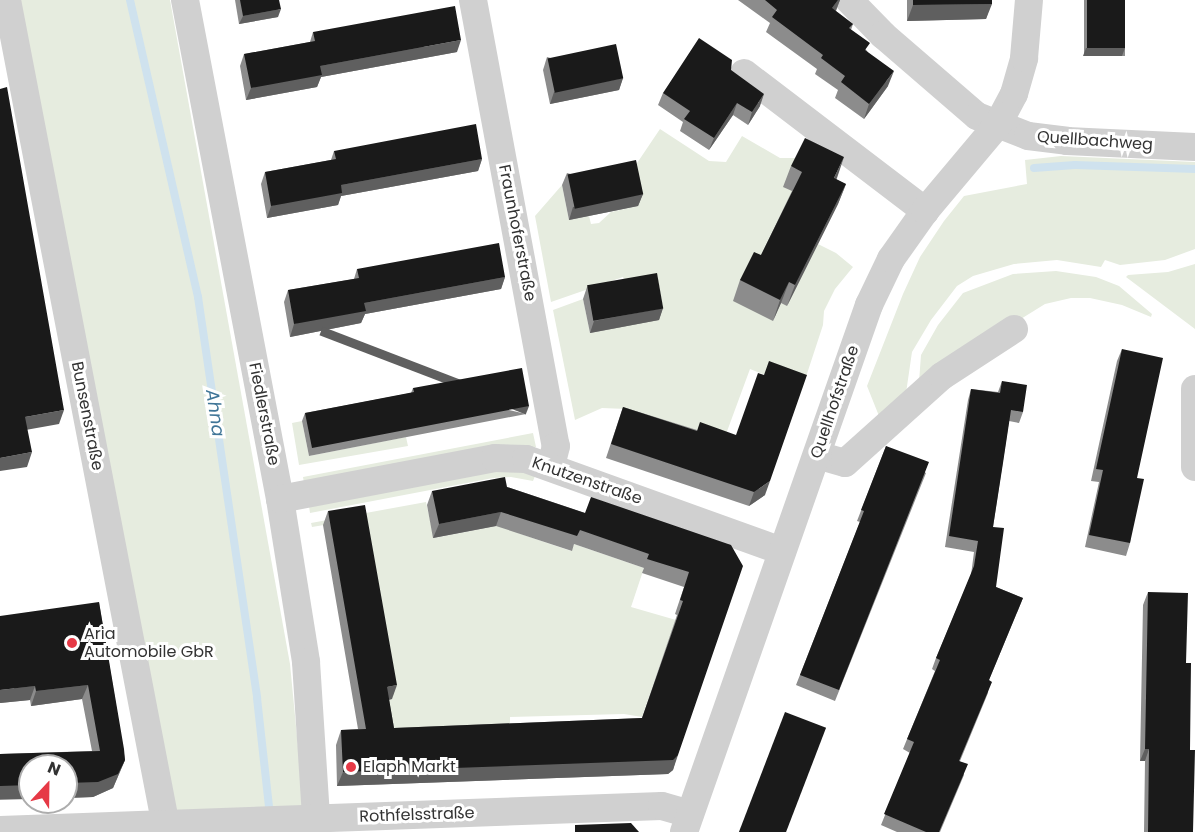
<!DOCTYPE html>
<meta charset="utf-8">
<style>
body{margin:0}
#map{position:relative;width:1195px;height:832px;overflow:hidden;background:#fff;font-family:Poppins,sans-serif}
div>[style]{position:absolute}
.green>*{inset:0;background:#e6ecdf}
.stream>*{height:8px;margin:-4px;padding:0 4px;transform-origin:4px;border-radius:4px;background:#cfe2ee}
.minor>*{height:28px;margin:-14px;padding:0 14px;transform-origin:14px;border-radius:14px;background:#d0d0d0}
.wall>*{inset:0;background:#8c8c8c;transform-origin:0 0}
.shaded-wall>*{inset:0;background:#5f5f5f;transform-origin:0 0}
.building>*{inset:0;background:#1a1a1a;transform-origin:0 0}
.dots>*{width:16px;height:16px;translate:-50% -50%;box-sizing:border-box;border:3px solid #fff;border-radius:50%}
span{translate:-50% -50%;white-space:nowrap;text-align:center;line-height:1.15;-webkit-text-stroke:6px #fff;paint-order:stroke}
.street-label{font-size:16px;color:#333}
.poi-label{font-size:16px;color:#333}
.left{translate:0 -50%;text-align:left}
.water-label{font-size:18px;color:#3f7597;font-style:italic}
.north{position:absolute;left:18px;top:754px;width:60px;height:60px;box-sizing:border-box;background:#fff;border:2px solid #adadad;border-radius:50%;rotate:22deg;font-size:16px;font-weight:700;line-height:24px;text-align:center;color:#333}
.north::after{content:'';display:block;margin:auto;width:21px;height:27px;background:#e63946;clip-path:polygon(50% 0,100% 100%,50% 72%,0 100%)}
</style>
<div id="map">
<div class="green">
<i style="clip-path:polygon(17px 0,170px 0,290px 664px,302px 788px,303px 832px,178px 832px)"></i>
<i style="clip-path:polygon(660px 129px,709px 161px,726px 162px,742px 136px,780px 158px,797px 158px,794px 192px,773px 321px,781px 303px,787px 305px,818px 244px,836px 253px,853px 267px,835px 289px,824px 311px,823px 325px,802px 389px,750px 369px,722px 445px,626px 409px,602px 408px,575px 420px,553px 310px,583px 299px,590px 333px,659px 319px,628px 290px,623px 277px,551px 302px,535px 216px,562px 185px,569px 220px,589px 216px,591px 224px,599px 223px,611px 212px,638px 206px,631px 172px)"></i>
<i style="clip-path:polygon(1061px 156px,1195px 162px,1195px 249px,1165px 260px,1120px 265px,1105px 260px,1101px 267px,1057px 260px,1014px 264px,973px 276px,957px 286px,931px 320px,912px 352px,906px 393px,879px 416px,867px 386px,903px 294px,920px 257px,944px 221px,964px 196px,1027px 184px,1025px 160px)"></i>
<i style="clip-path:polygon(1195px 264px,1195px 329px,1126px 277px,1128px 275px,1168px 272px)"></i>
<i style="clip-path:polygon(1056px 271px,1096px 277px,1119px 286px,1152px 314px,1151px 317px,1122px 305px,1090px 298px,1071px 298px,1045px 304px,919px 382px,921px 355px,938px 325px,963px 293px,1013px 274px)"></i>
<i style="clip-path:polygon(302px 421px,309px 456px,406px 437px,408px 446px,299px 465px,292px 423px)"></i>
<i style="clip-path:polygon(533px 433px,536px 447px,533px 448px,304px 483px,303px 477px)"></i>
<i style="clip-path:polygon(492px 472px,523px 472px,535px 476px,533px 481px,511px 477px,493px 478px,310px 513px,309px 506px)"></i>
<i style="clip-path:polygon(426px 502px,434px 538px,506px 524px,518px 533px,571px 551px,574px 544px,644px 568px,631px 607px,676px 620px,642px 717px,624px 714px,510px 717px,510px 737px,389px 742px,382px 701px,391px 699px,360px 519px,312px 527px,311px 523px)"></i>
</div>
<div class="stream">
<i style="left:130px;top:0;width:305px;rotate:77.1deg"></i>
<i style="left:198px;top:297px;width:405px;rotate:81.6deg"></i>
<i style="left:257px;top:698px;width:118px;rotate:83.7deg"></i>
<i style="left:1034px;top:168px;width:41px;rotate:-4.2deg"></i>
<i style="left:1075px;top:165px;width:120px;rotate:1.9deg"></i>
</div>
<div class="minor">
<i style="left:7px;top:0;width:847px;rotate:79.11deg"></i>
<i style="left:185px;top:0;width:508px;rotate:79.22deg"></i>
<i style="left:280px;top:499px;width:165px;rotate:80.9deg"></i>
<i style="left:306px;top:662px;width:170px;rotate:86.3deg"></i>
<i style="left:473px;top:0;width:454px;rotate:79.5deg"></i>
<i style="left:556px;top:446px;width:21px;rotate:104deg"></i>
<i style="left:849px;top:0;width:49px;rotate:45.8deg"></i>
<i style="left:883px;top:35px;width:124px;rotate:40.8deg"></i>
<i style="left:977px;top:116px;width:55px;rotate:21.4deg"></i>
<i style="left:1028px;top:136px;width:39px;rotate:7deg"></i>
<i style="left:1067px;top:141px;width:128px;rotate:2.7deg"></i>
<i style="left:744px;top:73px;width:228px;rotate:37.3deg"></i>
<i style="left:1195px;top:389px;width:78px;rotate:90deg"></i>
<i style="left:817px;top:455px;width:29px;rotate:16deg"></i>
<i style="left:845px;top:463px;width:130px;rotate:-41.9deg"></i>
<i style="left:942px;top:376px;width:86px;rotate:-33.1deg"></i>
<i style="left:280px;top:499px;width:219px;rotate:-10.8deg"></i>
<i style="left:495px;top:458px;width:31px;rotate:2deg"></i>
<i style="left:526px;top:459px;width:272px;rotate:19.8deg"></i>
<i style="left:0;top:830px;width:662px;rotate:-2.08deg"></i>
<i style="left:662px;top:806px;width:29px;rotate:16deg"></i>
<i style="left:684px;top:832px;width:559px;rotate:-70.66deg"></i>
<i style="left:869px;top:305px;width:51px;rotate:-64.4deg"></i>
<i style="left:891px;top:259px;width:59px;rotate:-54.7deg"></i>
<i style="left:925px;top:211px;width:114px;rotate:-50deg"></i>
<i style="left:998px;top:124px;width:34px;rotate:-62deg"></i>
<i style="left:1014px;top:94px;width:37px;rotate:-74deg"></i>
<i style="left:1024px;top:58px;width:58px;rotate:-85.1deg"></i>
</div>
<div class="wall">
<i style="clip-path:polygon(235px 0,279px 0,278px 17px,239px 24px)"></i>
<i style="clip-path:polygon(738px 0,840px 0,836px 11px,853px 24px,851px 30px,867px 51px,888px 86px,864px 119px,835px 98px,838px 90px,815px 74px,817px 69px,766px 32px,770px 23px)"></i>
<i style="clip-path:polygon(907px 0,992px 0,986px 19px,907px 21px)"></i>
<i style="left:1084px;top:0;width:41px;height:56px"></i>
<i style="clip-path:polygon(313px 32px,457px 52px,321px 77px,317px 87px,246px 100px,240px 66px,244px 54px,310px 42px)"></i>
<i style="clip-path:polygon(547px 57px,623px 78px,619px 90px,550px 104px,543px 70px)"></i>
<i style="clip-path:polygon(731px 70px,760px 106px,748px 125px,733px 115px,709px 150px,680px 131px,683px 122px,658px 105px,663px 93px)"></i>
<i style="clip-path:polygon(334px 151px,482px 159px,478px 171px,341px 196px,338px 205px,267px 218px,261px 184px,265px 172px,331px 160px)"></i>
<i style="clip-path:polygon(791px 166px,836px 179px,846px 184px,838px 204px,787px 306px,781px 303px,773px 321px,733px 301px,740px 280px,761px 255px,792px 191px,783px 187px)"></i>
<i style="clip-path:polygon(567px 173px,643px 194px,638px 206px,569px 220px,562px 185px)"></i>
<i style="clip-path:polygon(357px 269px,505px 277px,501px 289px,365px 314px,361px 323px,290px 337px,284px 302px,288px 290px,354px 279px)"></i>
<i style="clip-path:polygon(587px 287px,663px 308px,659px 320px,590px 333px,583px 299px)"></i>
<i style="clip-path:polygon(1122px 349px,1137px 478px,1130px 543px,1126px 556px,1085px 547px,1099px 482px,1091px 481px,1117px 361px)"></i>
<i style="clip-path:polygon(1002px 381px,1023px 412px,1019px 423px,1009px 421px,993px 527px,996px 587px,1023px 598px,989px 680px,988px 693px,960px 761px,964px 775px,940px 832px,897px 832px,881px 825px,910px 753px,903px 749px,935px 671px,932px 669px,936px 658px,971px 575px,974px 552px,945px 547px,968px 400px,971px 389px,998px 392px)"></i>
<i style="clip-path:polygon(413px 388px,526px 414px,309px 456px,302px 421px,305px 413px,411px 393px)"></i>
<i style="clip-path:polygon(623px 407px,697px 430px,765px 495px,749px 506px,606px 458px)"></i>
<i style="clip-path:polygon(886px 446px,926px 473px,835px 701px,796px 685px,860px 522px,857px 521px)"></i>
<i style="clip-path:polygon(507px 487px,585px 513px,731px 545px,673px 770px,668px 774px,337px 786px,336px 745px,341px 730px,358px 729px,323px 525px,328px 511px,392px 699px,389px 700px,394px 728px,642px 718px,677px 615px,675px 614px,684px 587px,642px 573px,644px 568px,574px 544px,572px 551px,496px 526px,433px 538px,427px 505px,432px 491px)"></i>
<i style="clip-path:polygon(1148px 592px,1186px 663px,1193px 832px,1144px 832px,1145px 761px,1140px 761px,1143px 605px)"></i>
<i style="clip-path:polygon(99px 602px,125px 760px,113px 788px,93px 797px,66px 798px,66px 766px,30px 766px,30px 799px,0 800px,0 754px,92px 751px,82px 699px,31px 706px,30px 700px,0 703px)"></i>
</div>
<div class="shaded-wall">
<i style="clip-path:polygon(838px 0,840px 0,836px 10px,827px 24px,832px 8px)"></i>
<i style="clip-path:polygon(992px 4px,986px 19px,907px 21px,913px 5px)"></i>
<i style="clip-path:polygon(281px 9px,278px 17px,239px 24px,243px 16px)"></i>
<i style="clip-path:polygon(461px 40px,457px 52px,321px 77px,317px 87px,246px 100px,251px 88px,320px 66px)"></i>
<i style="clip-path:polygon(1086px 48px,1125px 48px,1122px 56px,1083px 56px)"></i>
<i style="clip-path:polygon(894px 71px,888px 86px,864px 119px,869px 104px)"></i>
<i style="clip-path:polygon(623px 78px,619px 90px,550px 104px,554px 92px)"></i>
<i style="clip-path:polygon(764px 94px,760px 106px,748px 125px,752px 112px)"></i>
<i style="clip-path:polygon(737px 103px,733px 115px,709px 150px,714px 138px)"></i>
<i style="clip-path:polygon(844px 157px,837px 178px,827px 198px,834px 178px)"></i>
<i style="clip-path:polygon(482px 159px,478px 171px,341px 196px,338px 205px,267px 218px,271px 206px,341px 185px)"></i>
<i style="clip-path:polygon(846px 184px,838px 204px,787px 306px,795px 285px)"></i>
<i style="clip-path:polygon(643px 194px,638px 206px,569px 220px,573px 207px)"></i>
<i style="clip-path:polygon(505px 277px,501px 289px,365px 314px,361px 323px,290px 337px,294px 324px,364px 303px)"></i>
<i style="clip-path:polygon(789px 282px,781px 303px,773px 321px,780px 300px)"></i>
<i style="clip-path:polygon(663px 308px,659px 320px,590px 333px,594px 321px)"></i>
<i style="left:529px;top:406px;width:9px;height:221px;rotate:111deg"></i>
<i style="clip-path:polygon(64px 410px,59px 424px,20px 431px,25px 417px)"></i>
<i style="clip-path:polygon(32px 452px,27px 467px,0 471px,0 458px)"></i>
<i style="clip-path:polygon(770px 481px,765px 495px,749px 506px,754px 492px)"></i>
<i style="clip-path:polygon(501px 512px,496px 526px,433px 538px,439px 524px)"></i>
<i style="clip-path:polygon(88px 685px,82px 699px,31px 706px,36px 691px)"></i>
<i style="clip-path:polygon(397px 685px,392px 699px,382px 701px,387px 687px)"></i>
<i style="clip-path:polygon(35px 686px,30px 700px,0 703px,0 690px)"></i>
<i style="clip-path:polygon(1145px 749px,1149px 749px,1145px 761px,1140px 761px)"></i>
<i style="clip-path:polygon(678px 755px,673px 770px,668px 774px,337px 786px,343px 772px)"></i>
<i style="clip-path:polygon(125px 760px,113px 788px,93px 797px,66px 798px,66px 783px)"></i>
<i style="left:30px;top:785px;width:14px;height:30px;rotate:90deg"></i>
</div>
<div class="building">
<i style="clip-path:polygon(240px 0,279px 0,281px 9px,243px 16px)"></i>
<i style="clip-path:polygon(765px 0,838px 0,832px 8px,853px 24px,849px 28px,870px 43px,865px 50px,894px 71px,869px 104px,841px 82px,845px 76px,821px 58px,823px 55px,772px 17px,777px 10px)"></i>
<i style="clip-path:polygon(913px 0,992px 0,992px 4px,913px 5px)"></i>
<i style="left:1087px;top:0;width:38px;height:48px"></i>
<i style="clip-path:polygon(455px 6px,461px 40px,320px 66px,322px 75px,251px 88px,244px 54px,315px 41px,313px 32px)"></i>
<i style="clip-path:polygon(699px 38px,732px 60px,731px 70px,764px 94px,752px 112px,737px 103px,714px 138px,684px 119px,690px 111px,663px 93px)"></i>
<i style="left:616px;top:44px;width:35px;height:70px;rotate:78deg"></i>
<i style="clip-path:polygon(7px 87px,64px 410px,25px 417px,32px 452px,0 458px,0 89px)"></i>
<i style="clip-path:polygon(476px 124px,482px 159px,341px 185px,342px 193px,271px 206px,265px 172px,336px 159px,334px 151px)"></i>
<i style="clip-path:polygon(805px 138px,844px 157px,834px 178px,846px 184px,795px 285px,789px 282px,780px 300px,740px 280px,754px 252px,761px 255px,802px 172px,791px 166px)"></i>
<i style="left:636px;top:160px;width:35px;height:70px;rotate:78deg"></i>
<i style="clip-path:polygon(499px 243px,505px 277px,364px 303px,366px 311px,294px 324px,288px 290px,359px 278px,357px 269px)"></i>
<i style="left:657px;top:273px;width:36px;height:71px;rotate:80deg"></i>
<i style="clip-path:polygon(1122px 349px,1163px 358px,1137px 478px,1144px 479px,1130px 543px,1089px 535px,1103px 470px,1096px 469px)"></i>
<i style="clip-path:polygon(769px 361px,807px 375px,770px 481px,754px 492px,611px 444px,623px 407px,697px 431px,700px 422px,736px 435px,758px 373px,764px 375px)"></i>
<i style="clip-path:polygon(522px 368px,529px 406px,312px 448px,305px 413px,414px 392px,413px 388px)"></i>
<i style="clip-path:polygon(1002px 381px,1027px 385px,1023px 412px,1011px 410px,1003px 463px,993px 527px,1004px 528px,996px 587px,1023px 598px,989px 680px,992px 682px,959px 761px,968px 764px,939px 832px,926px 832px,884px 814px,914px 742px,907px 739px,940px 660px,936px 658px,974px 566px,978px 541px,949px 536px,971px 389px,1000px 393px)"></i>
<i style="clip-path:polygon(886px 446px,929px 462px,839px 690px,800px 675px,864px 511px,861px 510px)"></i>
<i style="clip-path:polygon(505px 477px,507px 487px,585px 513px,591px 497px,731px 545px,743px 566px,678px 755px,673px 760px,343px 772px,341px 730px,366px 729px,328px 511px,365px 505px,397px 685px,387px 687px,394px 728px,642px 718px,683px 601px,680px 600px,689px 572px,647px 559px,649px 554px,580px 530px,577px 536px,501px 512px,439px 524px,432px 491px)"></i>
<i style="clip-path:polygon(1148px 592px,1188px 593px,1186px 663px,1191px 663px,1190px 750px,1195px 750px,1193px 832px,1148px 832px,1149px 749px,1145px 749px)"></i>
<i style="clip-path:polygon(99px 602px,124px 749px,125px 760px,118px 774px,98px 782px,66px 783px,66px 766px,30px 766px,30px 785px,0 786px,0 754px,100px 751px,88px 685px,36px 691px,35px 686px,0 690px,0 616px)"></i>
<i style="left:785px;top:712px;width:44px;height:129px;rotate:21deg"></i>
<i style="clip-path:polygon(631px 823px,639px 832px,575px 832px,575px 825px)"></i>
</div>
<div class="dots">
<i style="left:72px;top:643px;background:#e63946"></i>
<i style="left:351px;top:767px;background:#e63946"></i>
</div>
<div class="street-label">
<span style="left:1095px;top:141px;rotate:4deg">Quellbachweg</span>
<span style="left:517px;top:233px;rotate:79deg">Fraunhoferstraße</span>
<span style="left:835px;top:402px;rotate:-71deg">Quellhofstraße</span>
<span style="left:264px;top:414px;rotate:79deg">Fiedlerstraße</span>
<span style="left:87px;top:416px;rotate:79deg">Bunsenstraße</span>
<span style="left:587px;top:481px;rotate:19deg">Knutzenstraße</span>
<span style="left:417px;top:815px;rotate:-2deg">Rothfelsstraße</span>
</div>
<div class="poi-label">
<span class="left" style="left:84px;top:643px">Aria<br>Automobile GbR</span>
<span class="left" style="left:363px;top:767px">Elaph Markt</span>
</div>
<div class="water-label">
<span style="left:215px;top:413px;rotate:82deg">Ahna</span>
</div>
<div class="north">N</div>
</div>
